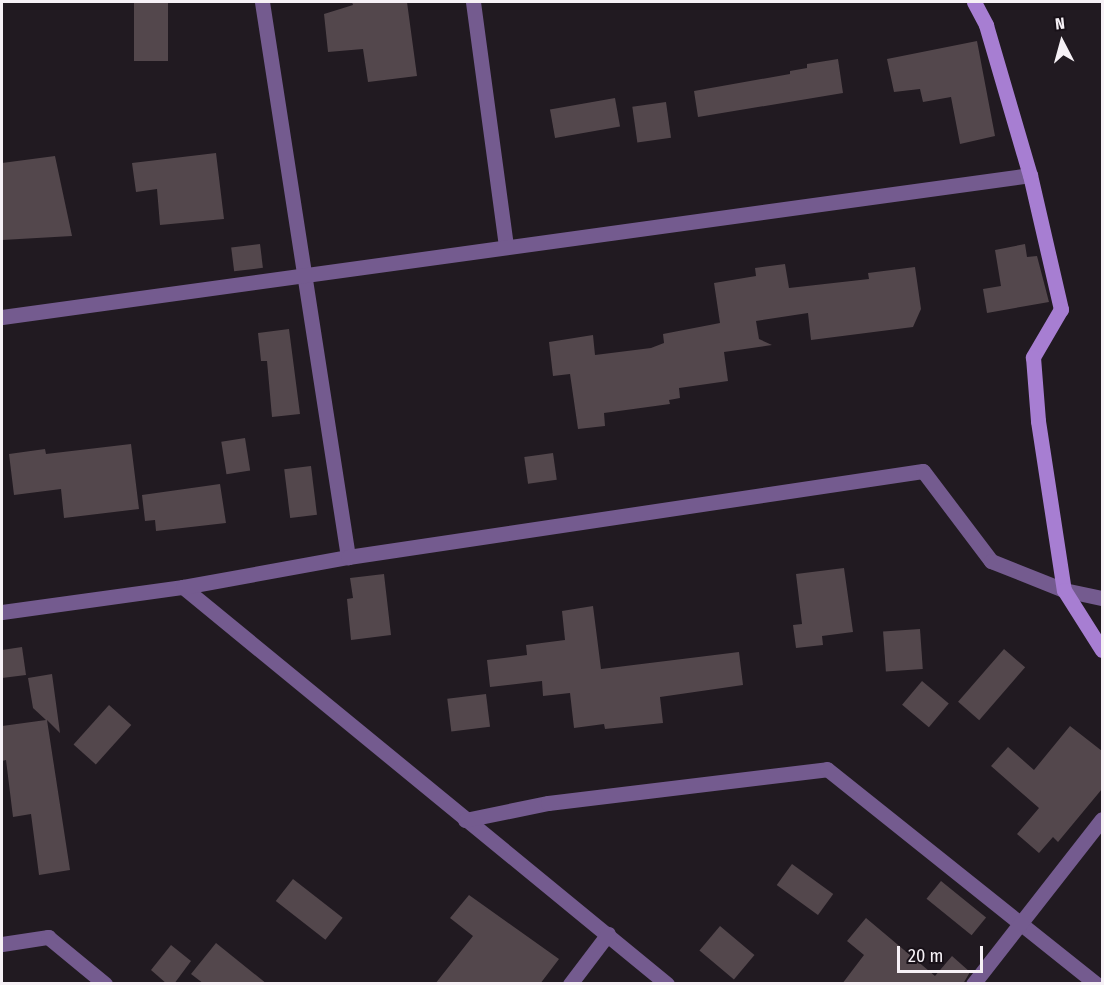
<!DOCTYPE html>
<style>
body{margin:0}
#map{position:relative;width:1104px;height:985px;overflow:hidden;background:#211a21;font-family:"Fira Sans Condensed",sans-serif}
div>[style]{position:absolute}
.building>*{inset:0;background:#53474c;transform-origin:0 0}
.street>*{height:15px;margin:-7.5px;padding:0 7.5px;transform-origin:7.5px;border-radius:7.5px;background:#745b8f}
.secondary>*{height:15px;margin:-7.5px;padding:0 7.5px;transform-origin:7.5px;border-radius:7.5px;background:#a77ed2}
span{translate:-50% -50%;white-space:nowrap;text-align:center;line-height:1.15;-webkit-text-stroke:4.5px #181118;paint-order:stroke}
.frame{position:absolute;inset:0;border:3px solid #f6f1f6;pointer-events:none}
.north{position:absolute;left:1032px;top:12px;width:60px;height:60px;-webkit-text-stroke:4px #181118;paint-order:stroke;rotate:354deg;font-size:16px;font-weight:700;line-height:24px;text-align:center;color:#f6f1f6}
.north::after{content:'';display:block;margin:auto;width:21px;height:27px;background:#f6f1f6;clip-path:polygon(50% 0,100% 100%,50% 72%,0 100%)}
.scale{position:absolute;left:897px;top:946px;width:86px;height:27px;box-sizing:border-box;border:3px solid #f6f1f6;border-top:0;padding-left:8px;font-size:18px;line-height:21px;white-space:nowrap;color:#f6f1f6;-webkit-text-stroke:4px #181118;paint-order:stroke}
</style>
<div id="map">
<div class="building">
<i style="left:134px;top:2px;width:34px;height:59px"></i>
<i style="clip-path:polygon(352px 2px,407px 2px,417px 76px,368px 82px,363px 49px,328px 52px,324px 14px,353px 5px)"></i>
<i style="clip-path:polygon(977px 41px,995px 136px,960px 144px,951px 97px,923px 102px,920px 89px,894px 92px,887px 59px)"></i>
<i style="clip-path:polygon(838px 59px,843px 93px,698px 117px,694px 91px,790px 74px,790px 71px,807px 68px,807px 64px)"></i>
<i style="left:615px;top:98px;width:29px;height:66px;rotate:80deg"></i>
<i style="left:666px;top:102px;width:36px;height:34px;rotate:82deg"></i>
<i style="clip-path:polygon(216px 153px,224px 219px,160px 225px,157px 189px,136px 192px,132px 163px)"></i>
<i style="clip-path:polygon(55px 156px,72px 236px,2px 240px,2px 163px)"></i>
<i style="left:260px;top:244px;width:24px;height:29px;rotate:83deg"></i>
<i style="clip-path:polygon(1025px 244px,1027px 257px,1037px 256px,1049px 302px,987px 313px,983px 289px,1001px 286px,995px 250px)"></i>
<i style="clip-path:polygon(785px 264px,789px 288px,869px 279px,868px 273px,915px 267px,921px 309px,913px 327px,811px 340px,808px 313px,756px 321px,759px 339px,772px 345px,724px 352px,728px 381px,679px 388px,680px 398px,669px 400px,670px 404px,604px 413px,605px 426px,578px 429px,570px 374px,553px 376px,549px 342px,593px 335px,595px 355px,651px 348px,664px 343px,663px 334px,720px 323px,714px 283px,756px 276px,755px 268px)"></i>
<i style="clip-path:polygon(289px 329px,300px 414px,272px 417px,267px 361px,261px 361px,258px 333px)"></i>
<i style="left:245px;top:438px;width:33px;height:24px;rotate:81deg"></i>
<i style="clip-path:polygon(131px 444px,139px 509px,64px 518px,61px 489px,14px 495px,9px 454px,45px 449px,46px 454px)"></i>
<i style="left:553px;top:453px;width:27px;height:29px;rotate:82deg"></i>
<i style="left:311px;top:466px;width:49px;height:27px;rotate:83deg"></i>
<i style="clip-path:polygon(220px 484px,226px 523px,156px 531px,155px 520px,145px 521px,142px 495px)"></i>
<i style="clip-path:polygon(844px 568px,853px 632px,822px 636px,823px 645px,796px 648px,793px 625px,802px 624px,796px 574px)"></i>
<i style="clip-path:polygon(384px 574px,391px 635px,351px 640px,347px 599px,353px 598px,350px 578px)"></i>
<i style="clip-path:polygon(593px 606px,601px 669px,739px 652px,743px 685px,660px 697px,663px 723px,605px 729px,604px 724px,574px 728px,570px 693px,543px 696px,542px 681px,490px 687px,487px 660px,527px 655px,526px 645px,565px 640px,562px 611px)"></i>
<i style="left:920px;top:629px;width:40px;height:37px;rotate:86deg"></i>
<i style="clip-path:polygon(22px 647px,26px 675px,2px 678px,2px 650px)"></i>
<i style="left:1004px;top:649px;width:28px;height:70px;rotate:41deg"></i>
<i style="clip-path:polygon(52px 674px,60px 733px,47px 720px,70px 870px,39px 875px,31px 814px,13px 817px,6px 760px,2px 761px,2px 726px,46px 720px,33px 708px,28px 678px)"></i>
<i style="left:922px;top:681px;width:35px;height:31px;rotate:40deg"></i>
<i style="left:486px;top:694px;width:33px;height:39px;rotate:83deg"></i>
<i style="left:109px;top:705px;width:30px;height:53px;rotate:42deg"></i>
<i style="clip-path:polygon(1070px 726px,1102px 751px,1102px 789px,1058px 842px,1053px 837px,1039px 853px,1017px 834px,1039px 808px,991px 766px,1008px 747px,1034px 770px)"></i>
<i style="left:792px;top:864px;width:51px;height:26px;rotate:36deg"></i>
<i style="left:293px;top:879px;width:63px;height:28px;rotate:38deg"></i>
<i style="left:941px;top:881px;width:58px;height:23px;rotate:39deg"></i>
<i style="clip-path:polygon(469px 895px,559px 959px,540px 984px,435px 984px,473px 936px,450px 918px)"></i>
<i style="clip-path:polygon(866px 918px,935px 976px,952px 956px,970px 972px,963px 984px,842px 984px,864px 955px,847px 941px)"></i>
<i style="left:720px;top:926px;width:45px;height:32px;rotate:40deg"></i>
<i style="clip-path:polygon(216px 943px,267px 984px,204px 984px,191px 974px)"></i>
<i style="clip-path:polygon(171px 945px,191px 961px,174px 984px,167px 984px,151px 970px)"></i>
</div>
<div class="street">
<i style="left:262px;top:2px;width:562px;rotate:81.19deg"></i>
<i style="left:473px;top:2px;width:246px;rotate:82.3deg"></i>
<i style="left:2px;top:317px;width:1038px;rotate:-7.86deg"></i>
<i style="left:183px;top:587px;width:626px;rotate:39.36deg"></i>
<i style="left:2px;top:612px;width:183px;rotate:-7.9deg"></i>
<i style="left:183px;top:587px;width:168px;rotate:-10.3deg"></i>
<i style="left:348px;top:557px;width:581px;rotate:-8.51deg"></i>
<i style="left:923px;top:471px;width:113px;rotate:52.9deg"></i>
<i style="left:991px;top:561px;width:79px;rotate:21.7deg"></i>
<i style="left:1064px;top:590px;width:39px;rotate:12deg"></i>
<i style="left:465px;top:820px;width:85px;rotate:-11.6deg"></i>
<i style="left:548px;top:803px;width:281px;rotate:-6.9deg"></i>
<i style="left:827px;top:769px;width:344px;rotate:38.6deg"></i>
<i style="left:2px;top:944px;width:47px;rotate:-8.7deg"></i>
<i style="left:48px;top:937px;width:74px;rotate:39.5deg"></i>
<i style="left:570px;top:984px;width:63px;rotate:-52.8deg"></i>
<i style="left:973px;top:984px;width:209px;rotate:-52deg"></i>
</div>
<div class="secondary">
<i style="left:974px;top:2px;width:26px;rotate:62deg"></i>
<i style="left:986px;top:25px;width:156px;rotate:73.7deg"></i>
<i style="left:1030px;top:175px;width:138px;rotate:77deg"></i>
<i style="left:1061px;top:309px;width:56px;rotate:120.3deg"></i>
<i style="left:1033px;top:357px;width:64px;rotate:85.5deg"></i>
<i style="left:1038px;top:421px;width:171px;rotate:81.3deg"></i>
<i style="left:1064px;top:590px;width:71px;rotate:57.7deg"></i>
</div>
<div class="frame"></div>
<div class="north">N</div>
<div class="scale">20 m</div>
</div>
